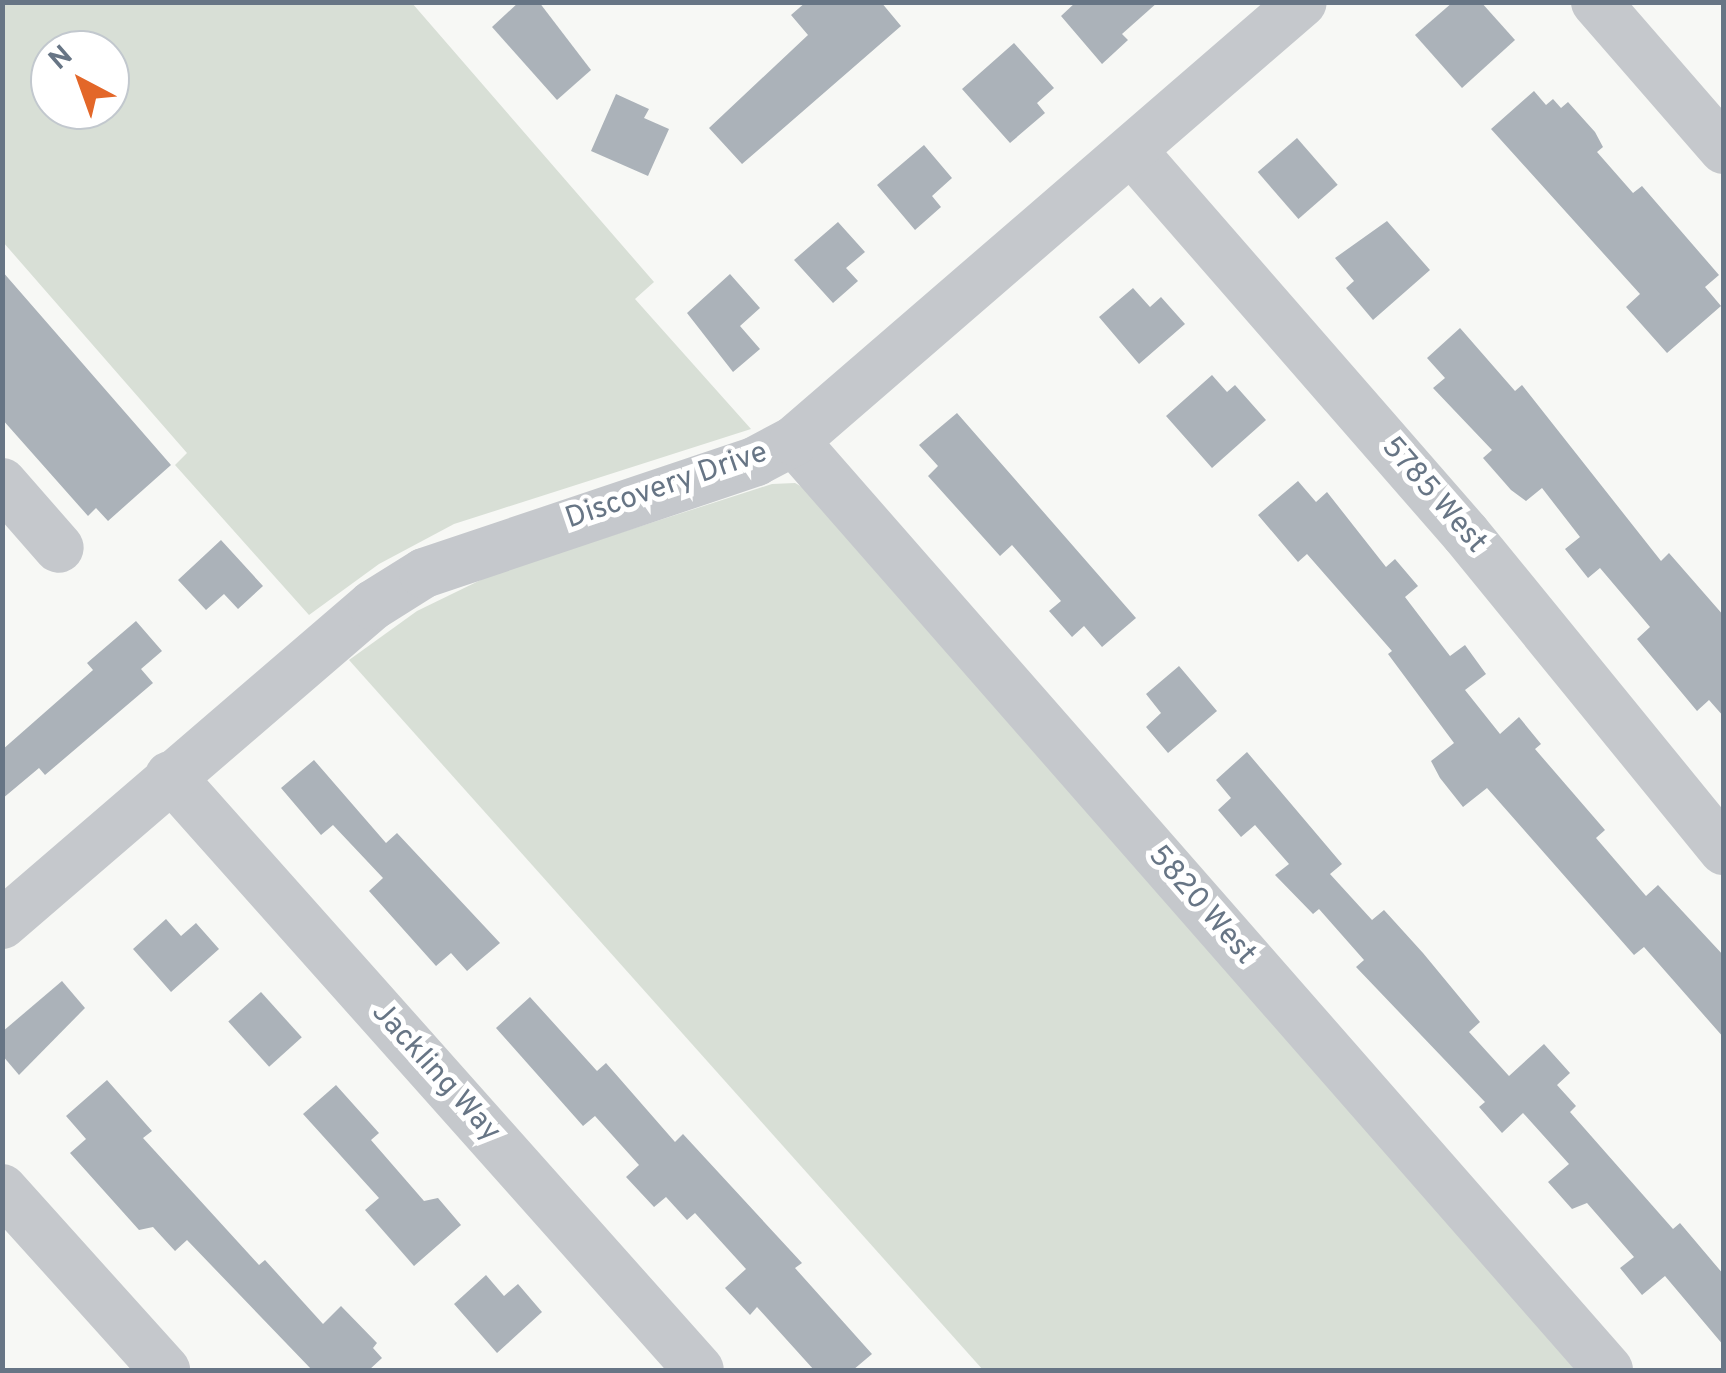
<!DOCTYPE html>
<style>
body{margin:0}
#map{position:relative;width:1726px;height:1373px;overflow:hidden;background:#f7f8f5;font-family:Overpass,sans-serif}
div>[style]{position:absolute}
.green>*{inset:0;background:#d8dfd6}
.building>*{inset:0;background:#abb2b9;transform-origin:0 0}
.minor>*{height:50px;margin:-25px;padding:0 25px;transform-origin:25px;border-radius:25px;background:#c5c8cc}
span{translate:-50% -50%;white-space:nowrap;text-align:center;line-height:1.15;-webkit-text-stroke:10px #fff;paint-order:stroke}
.street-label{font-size:30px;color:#677585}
.frame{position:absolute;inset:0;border:5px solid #677585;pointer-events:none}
.north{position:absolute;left:30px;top:30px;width:100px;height:100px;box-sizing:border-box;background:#fff;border:2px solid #c2c8ce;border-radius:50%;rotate:319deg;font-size:28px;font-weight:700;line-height:40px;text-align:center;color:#677585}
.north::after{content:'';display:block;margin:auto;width:35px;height:45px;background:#e36729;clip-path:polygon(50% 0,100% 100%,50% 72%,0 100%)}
</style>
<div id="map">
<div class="green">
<i style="clip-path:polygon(evenodd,2px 3px,412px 3px,654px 282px,635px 299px,751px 429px,454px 524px,379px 564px,309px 615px,175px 465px,187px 453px,3px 242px,2px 3px,50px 50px,110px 50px,110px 110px,50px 110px,50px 50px)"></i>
<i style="clip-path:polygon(795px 483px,820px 497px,1579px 1370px,983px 1370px,349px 660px,417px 611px,495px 573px,772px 484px)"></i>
</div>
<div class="building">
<i style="clip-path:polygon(519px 2px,539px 2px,591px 70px,557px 100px,492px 27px)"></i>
<i style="clip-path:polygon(806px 2px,881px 2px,901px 26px,742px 164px,709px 128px,808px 35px,791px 15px)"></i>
<i style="clip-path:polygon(1076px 2px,1158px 2px,1122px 34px,1128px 40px,1102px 64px,1061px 16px)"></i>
<i style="clip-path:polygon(1453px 2px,1481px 2px,1515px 40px,1462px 88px,1415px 35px)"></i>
<i style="clip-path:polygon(1014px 43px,1054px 88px,1037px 103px,1045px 113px,1010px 143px,962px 89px)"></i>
<i style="clip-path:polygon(1534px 91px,1546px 105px,1553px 99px,1561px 108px,1568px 102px,1595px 132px,1603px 147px,1597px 152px,1633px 193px,1642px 186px,1719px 275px,1705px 287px,1721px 306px,1667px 353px,1626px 307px,1640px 294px,1491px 129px)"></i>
<i style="clip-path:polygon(616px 94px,649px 109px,644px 118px,669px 129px,648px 176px,591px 151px)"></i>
<i style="left:1297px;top:138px;width:62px;height:52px;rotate:49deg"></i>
<i style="clip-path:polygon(924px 145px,952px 178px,932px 196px,941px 207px,915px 230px,877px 185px)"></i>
<i style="clip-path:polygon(1387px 221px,1430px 270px,1373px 320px,1346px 288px,1354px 281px,1335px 258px)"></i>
<i style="clip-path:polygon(838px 222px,865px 252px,846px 268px,858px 281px,833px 303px,794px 260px)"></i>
<i style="clip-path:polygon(2px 271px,171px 465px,108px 521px,96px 508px,88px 516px,2px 419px)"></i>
<i style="clip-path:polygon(730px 274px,760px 308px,740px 326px,760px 349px,733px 372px,687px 313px)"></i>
<i style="clip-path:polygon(1133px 288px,1150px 307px,1161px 297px,1185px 324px,1139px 364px,1099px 317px)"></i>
<i style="clip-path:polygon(1460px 328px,1515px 391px,1522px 385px,1661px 561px,1669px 553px,1724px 616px,1724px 717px,1709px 700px,1697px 711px,1637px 639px,1650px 627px,1600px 568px,1588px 578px,1565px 549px,1580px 537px,1542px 488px,1526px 501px,1511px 490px,1483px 458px,1492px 450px,1433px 388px,1445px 378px,1427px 358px)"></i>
<i style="clip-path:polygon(1212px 375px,1227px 392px,1235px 385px,1266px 420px,1212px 468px,1166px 416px)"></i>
<i style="clip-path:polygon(957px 413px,1136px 618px,1102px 647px,1084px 626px,1072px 637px,1049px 611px,1061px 601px,1012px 545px,1000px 556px,928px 476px,938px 466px,919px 445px)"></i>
<i style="clip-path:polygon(1298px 481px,1316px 502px,1327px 492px,1386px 567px,1395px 559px,1418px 586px,1405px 597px,1450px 656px,1465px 645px,1486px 674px,1465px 690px,1500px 734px,1519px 717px,1541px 744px,1535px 749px,1605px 830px,1596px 838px,1646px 896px,1658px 885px,1724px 956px,1724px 1038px,1644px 947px,1634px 955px,1487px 788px,1463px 807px,1440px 778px,1431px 761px,1454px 743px,1388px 654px,1392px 651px,1307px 554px,1298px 562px,1258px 515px)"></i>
<i style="clip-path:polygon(221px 540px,263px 586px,238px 609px,224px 594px,206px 610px,178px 580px)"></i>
<i style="clip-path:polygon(136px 621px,162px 651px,141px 669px,153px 683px,45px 775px,39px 768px,2px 799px,2px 750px,93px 670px,87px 663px)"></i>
<i style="clip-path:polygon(1179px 666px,1217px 711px,1168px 753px,1146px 727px,1161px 713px,1146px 694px)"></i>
<i style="clip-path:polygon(1247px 752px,1342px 864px,1330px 874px,1372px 920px,1384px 910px,1423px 953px,1480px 1022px,1469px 1032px,1509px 1076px,1544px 1044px,1570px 1073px,1557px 1085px,1576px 1106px,1570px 1112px,1673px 1229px,1680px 1223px,1724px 1275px,1724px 1346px,1665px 1276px,1642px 1295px,1620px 1268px,1634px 1257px,1587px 1203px,1572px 1209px,1548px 1182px,1569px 1164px,1523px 1113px,1502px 1133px,1479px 1107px,1485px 1102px,1356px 967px,1364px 960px,1319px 909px,1313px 914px,1275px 875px,1289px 864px,1255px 825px,1241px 837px,1218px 810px,1231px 798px,1216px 780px)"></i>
<i style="clip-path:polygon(314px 760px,386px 843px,397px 833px,500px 943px,467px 971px,451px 953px,436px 966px,369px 891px,383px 878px,333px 825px,321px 835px,281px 788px)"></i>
<i style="clip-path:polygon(166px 919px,181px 936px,196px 923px,219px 949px,171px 992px,133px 949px)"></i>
<i style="clip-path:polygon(62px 981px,85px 1008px,19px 1075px,2px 1055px,2px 1032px)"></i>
<i style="left:261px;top:992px;width:61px;height:44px;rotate:48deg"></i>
<i style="clip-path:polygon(530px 997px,597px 1071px,606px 1063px,675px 1142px,683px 1134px,802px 1263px,795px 1268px,872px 1354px,853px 1370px,814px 1370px,757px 1307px,750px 1315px,725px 1288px,746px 1269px,695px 1213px,687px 1220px,666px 1197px,654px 1207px,626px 1177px,639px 1165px,595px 1116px,583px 1126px,496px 1028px)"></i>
<i style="clip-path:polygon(107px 1080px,152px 1131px,143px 1138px,259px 1265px,265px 1260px,323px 1324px,341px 1306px,377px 1343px,373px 1348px,382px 1358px,369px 1370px,312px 1370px,187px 1240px,175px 1251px,153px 1227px,139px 1230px,70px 1153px,86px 1139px,66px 1116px)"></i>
<i style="clip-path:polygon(336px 1085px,379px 1133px,371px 1140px,424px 1201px,438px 1198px,461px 1225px,414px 1266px,365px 1210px,379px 1198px,303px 1114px)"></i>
<i style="clip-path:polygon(486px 1275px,504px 1296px,518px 1284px,542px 1312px,497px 1353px,454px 1304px)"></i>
</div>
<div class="minor">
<i style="left:1596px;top:2px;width:195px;rotate:49deg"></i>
<i style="left:1132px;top:151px;width:508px;rotate:48.91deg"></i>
<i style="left:1466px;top:534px;width:408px;rotate:50.8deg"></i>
<i style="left:794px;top:441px;width:1235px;rotate:48.77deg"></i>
<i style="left:2px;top:483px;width:86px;rotate:48.8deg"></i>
<i style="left:170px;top:776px;width:795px;rotate:48.31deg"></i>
<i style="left:2px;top:924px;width:489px;rotate:-40.7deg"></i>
<i style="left:373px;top:605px;width:60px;rotate:-32.1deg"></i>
<i style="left:424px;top:573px;width:350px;rotate:-18.6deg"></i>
<i style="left:756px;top:461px;width:43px;rotate:-27.8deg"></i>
<i style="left:794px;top:441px;width:671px;rotate:-40.83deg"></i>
<i style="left:2px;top:1189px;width:244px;rotate:48deg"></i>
</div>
<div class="street-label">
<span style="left:667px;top:487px;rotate:-19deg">Discovery Drive</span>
<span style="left:1433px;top:496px;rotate:49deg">5785 West</span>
<span style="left:1201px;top:906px;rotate:49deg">5820 West</span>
<span style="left:435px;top:1073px;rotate:48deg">Jackling Way</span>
</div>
<div class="frame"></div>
<div class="north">N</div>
</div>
